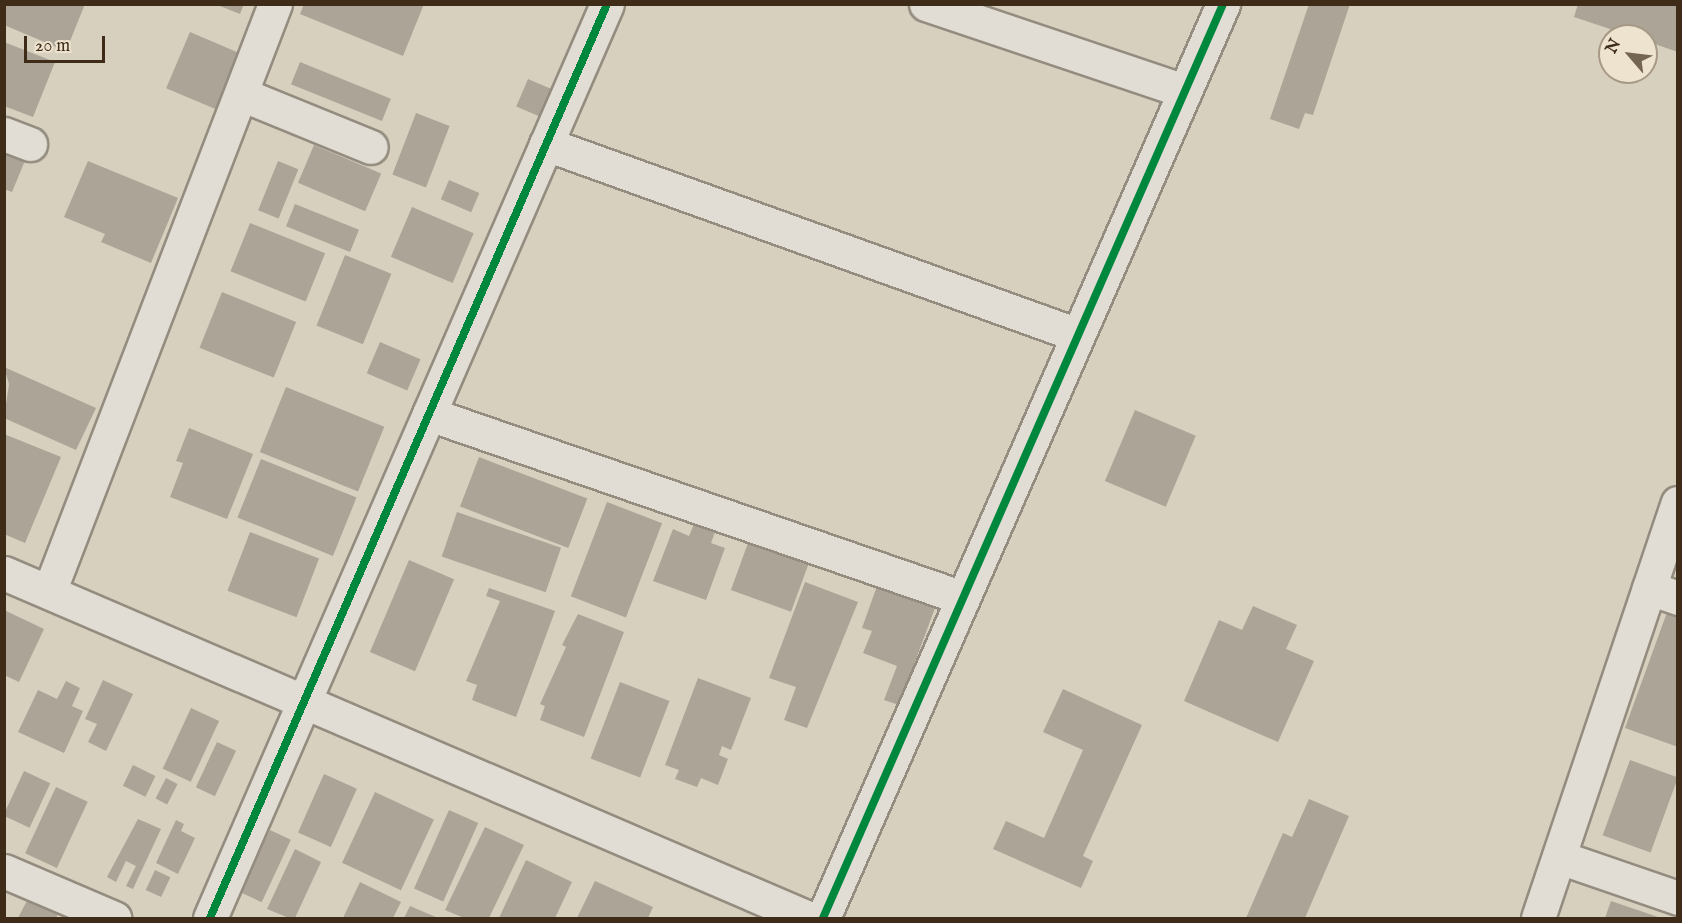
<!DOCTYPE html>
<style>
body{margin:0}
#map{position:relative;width:1682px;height:923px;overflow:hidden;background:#d8d0be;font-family:"IM FELL English",serif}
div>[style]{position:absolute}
.building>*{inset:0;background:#aba497;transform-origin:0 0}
.roads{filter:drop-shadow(2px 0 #938c7f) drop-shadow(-2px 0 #938c7f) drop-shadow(0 2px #938c7f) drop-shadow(0 -2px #938c7f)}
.minor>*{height:33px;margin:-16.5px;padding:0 16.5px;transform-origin:16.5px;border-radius:16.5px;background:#e1ddd4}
.cycleway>*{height:8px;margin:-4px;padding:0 4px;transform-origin:4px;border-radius:4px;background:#00873e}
span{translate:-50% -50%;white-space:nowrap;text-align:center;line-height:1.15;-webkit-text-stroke:6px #ede3ce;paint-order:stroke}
.frame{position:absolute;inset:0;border:6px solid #3e2b18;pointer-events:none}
.north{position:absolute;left:1598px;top:24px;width:60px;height:60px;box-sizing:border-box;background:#ede3ce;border:2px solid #a79985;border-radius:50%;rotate:298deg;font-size:16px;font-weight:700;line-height:24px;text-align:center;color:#3e2b18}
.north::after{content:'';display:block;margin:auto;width:21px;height:27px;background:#746552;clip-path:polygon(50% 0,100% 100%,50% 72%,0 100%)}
.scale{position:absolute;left:24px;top:36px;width:81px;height:27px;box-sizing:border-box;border:3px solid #3e2b18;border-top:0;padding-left:8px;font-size:18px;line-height:21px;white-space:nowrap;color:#3e2b18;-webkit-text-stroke:4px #ede3ce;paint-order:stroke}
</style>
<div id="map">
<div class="building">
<i style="clip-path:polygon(4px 4px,85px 4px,66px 51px,4px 25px)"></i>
<i style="clip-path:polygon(215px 4px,244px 4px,240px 14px)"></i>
<i style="clip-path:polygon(304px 4px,424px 4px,403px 56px,300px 14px)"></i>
<i style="clip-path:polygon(1309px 4px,1350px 4px,1313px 115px,1305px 113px,1299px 129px,1270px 119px)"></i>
<i style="clip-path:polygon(1578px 4px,1678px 6px,1678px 52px,1646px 41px,1646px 36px,1631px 36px,1574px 17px)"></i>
<i style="left:190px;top:32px;width:56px;height:61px;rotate:23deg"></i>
<i style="clip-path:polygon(4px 42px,55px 62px,33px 117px,4px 106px)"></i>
<i style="left:300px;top:62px;width:98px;height:24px;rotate:22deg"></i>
<i style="left:528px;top:79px;width:28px;height:30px;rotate:23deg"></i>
<i style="left:416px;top:113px;width:36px;height:66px;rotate:21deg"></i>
<i style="clip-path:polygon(4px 121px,36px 134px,12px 192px,4px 189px)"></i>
<i style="left:314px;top:145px;width:73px;height:41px;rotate:23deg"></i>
<i style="clip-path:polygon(88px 161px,178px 198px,151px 263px,101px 242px,105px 234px,64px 217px)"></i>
<i style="left:278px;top:161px;width:22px;height:53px;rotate:22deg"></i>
<i style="left:449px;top:180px;width:33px;height:21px;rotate:23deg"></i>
<i style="left:295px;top:204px;width:69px;height:24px;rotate:22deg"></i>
<i style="left:412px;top:207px;width:67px;height:54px;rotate:23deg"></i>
<i style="left:250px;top:223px;width:81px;height:52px;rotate:22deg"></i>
<i style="left:345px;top:255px;width:50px;height:76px;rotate:22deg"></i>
<i style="left:222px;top:292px;width:80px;height:60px;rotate:22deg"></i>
<i style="left:380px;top:342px;width:44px;height:34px;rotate:23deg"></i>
<i style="clip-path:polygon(4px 367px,96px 408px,76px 450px,4px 418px,9px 384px)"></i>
<i style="left:286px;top:387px;width:106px;height:70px;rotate:22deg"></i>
<i style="left:1135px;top:410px;width:66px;height:77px;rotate:23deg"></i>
<i style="clip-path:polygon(189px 428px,253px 454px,227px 519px,170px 497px,183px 463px,176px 461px)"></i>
<i style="clip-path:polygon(4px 434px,61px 457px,25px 543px,4px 534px)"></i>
<i style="left:479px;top:457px;width:116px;height:53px;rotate:21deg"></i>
<i style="left:261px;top:459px;width:103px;height:63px;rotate:22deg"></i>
<i style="left:607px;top:502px;width:59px;height:101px;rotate:21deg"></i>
<i style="left:457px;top:512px;width:110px;height:47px;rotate:19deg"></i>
<i style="clip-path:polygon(694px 524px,715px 532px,711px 543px,725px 548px,706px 600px,653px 581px,673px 529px,689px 536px)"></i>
<i style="left:250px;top:532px;width:74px;height:63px;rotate:21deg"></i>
<i style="left:748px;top:543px;width:64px;height:50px;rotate:20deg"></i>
<i style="left:409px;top:560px;width:49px;height:100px;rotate:23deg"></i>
<i style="clip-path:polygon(805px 582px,858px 602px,807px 728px,784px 720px,796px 687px,769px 678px)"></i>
<i style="clip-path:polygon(877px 586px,935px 608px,899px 705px,884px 700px,897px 666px,863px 653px,872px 631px,862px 628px)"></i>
<i style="clip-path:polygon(489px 588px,555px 611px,516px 717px,472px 700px,477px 685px,466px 681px,500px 601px,486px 596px)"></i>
<i style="clip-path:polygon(1670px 604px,1678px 607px,1678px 747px,1625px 728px)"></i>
<i style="clip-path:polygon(1253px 606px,1297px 625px,1286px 649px,1314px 661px,1278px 742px,1184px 701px,1219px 620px,1242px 630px)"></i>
<i style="clip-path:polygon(4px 610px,44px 629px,19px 682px,4px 675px)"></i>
<i style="clip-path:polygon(578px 614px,624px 632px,584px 737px,540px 720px,545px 706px,540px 704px,566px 647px,562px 645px)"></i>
<i style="clip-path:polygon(698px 678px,751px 698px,731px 750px,722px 746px,719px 755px,728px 759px,718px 785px,701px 778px,697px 787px,675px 779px,679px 770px,665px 765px)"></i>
<i style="clip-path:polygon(103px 680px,133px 694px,106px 751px,88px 742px,97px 724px,85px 719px)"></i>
<i style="clip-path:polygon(66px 681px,80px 688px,72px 706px,83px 711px,64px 753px,18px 732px,38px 690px,57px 699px)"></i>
<i style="left:620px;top:682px;width:53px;height:82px;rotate:21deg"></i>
<i style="clip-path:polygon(1063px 689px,1142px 725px,1083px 856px,1093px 861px,1081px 888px,993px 849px,1006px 821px,1044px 838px,1083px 750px,1043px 732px)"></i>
<i style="left:191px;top:708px;width:31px;height:67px;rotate:25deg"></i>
<i style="left:217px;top:742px;width:21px;height:50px;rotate:25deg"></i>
<i style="left:1630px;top:760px;width:51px;height:80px;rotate:20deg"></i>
<i style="left:133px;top:765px;width:25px;height:23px;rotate:26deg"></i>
<i style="left:24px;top:771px;width:29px;height:49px;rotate:25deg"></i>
<i style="left:324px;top:774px;width:36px;height:64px;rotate:24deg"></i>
<i style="left:166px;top:778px;width:13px;height:23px;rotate:27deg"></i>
<i style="left:56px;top:787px;width:35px;height:73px;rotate:25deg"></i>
<i style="left:375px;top:792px;width:65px;height:78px;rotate:25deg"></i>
<i style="clip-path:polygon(1309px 799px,1349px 816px,1305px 918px,1246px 918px,1283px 833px,1292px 837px)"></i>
<i style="left:449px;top:810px;width:32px;height:86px;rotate:24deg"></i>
<i style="clip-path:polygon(138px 819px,161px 829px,133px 889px,126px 886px,136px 866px,126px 861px,116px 882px,107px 877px)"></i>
<i style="clip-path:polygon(176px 820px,184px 824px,181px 831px,195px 838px,178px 874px,156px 863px)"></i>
<i style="clip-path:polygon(485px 827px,524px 845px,489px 918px,464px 918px,445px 910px)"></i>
<i style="left:270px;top:830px;width:23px;height:69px;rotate:25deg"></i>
<i style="clip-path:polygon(295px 849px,321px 862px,295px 918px,289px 918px,267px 909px)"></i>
<i style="clip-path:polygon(526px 860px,572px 882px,555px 918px,499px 918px)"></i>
<i style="left:155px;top:870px;width:17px;height:22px;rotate:25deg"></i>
<i style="clip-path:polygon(595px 881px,653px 907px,648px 918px,577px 918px)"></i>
<i style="clip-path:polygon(360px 882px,401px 902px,393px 918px,343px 918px)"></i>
<i style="clip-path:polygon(30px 895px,60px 910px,56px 918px,18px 918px)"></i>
<i style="clip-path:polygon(1611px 901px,1661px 918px,1605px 918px)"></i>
<i style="clip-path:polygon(410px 906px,438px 918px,404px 918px)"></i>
</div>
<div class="roads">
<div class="minor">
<i style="left:926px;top:4px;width:273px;rotate:18.6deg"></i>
<i style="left:241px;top:94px;width:140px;rotate:22.2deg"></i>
<i style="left:4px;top:134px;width:28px;rotate:21deg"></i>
<i style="left:546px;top:144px;width:565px;rotate:19.75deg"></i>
<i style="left:429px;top:414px;width:565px;rotate:19.01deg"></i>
<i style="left:4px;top:573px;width:875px;rotate:23.22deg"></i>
<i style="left:1649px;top:588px;width:31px;rotate:19deg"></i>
<i style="left:49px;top:592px;width:630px;rotate:-68.98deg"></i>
<i style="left:1559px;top:857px;width:126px;rotate:19deg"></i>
<i style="left:4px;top:871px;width:120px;rotate:23.1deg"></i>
<i style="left:210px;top:918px;width:996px;rotate:-66.52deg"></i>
<i style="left:823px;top:918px;width:998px;rotate:-66.36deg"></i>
<i style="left:1538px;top:918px;width:438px;rotate:-71.4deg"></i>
</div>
</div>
<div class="cycleway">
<i style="left:210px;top:918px;width:996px;rotate:-66.52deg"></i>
<i style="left:823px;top:918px;width:998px;rotate:-66.36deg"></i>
</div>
<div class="frame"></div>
<div class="north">N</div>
<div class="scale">20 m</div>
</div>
